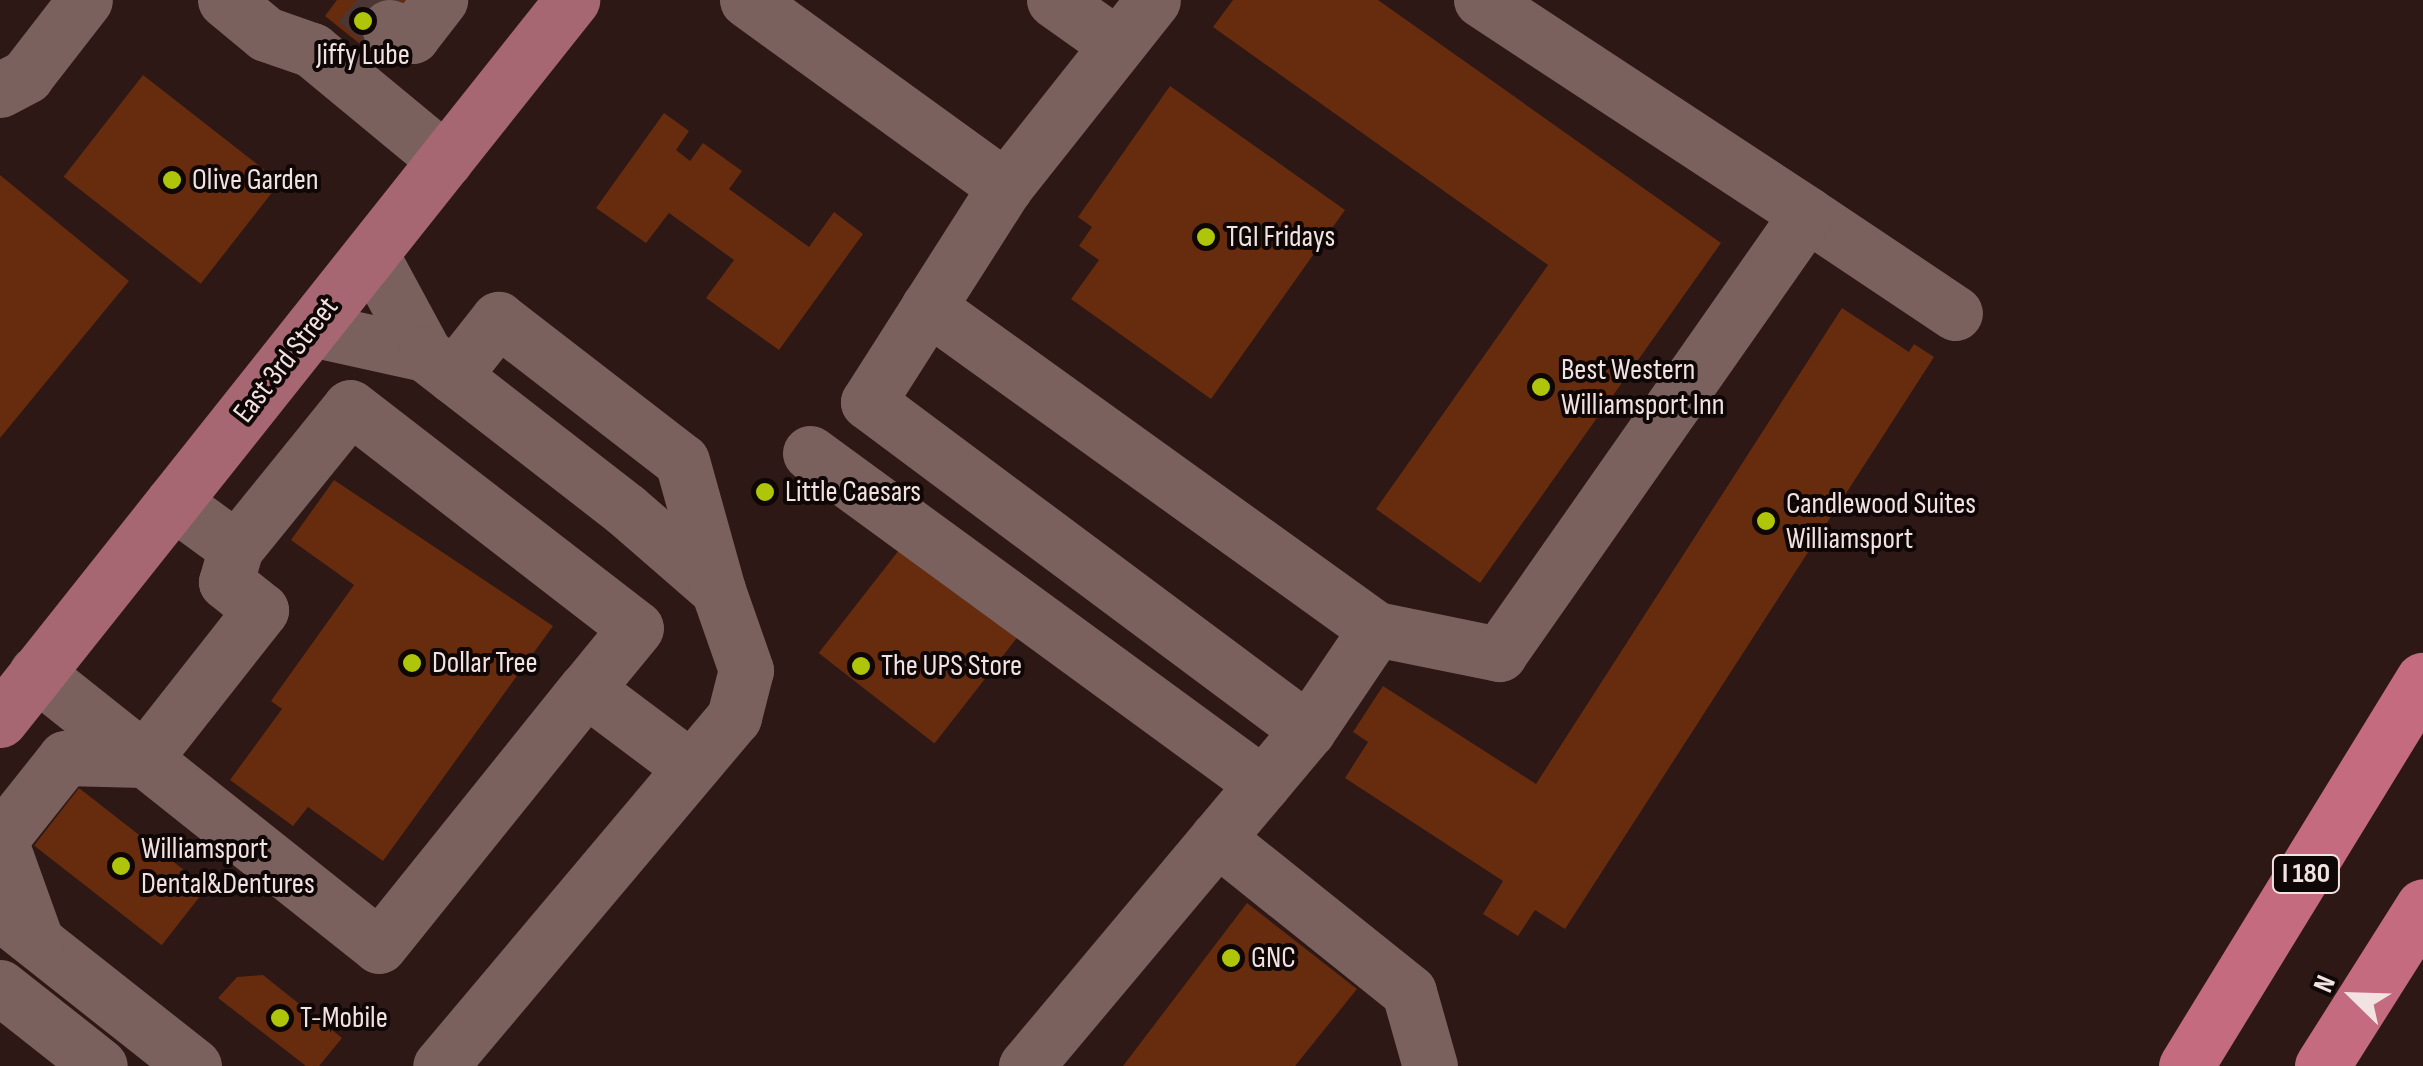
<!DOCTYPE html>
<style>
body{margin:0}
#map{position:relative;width:2423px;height:1066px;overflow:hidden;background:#2d1816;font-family:"Sofia Sans Condensed",sans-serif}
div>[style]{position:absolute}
.building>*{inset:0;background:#672b0d;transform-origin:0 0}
.minor-tunnel>*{height:55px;margin-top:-27.5px;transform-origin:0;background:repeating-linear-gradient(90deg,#4b3634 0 55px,transparent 0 83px)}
.minor>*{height:55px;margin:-27.5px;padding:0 27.5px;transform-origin:27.5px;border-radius:27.5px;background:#7a615e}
.major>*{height:55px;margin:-27.5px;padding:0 27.5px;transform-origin:27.5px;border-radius:27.5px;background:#a76772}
.highway>*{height:55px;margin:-27.5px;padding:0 27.5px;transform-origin:27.5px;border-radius:27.5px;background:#c56b7f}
.dots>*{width:28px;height:28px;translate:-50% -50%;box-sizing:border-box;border:5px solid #0f0606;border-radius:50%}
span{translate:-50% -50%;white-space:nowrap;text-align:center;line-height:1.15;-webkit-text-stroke:8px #0f0606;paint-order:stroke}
.shield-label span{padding:2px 8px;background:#0f0606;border:2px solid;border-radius:8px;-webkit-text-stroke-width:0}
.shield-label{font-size:28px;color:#f2e2e1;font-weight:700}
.poi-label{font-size:30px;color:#f2e2e1}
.left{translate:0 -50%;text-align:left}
.street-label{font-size:30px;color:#f2e2e1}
.north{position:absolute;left:2303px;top:946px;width:100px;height:100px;-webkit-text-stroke:8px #0f0606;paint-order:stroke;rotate:293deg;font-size:28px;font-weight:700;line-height:40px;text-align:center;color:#f2e2e1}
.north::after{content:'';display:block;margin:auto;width:35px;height:45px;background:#f2e2e1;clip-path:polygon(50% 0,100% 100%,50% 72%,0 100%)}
</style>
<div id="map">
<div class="building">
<i style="clip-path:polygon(337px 0,410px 0,370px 52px,325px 16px)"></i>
<i style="clip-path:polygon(1233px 0,1378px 0,1721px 243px,1480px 583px,1376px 509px,1548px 265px,1213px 27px)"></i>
<i style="left:143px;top:75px;width:174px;height:129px;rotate:38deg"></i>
<i style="clip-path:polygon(1170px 86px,1345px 210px,1211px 399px,1071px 299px,1099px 260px,1079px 246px,1092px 227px,1078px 217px)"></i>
<i style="clip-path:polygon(664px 113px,689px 131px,676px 150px,690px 161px,703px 143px,742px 171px,729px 189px,809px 247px,834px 212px,863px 234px,779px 350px,706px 298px,734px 260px,669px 213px,646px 243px,596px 208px)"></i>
<i style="clip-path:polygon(0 175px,129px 281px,0 438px)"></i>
<i style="clip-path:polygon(1842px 308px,1909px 352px,1914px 344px,1934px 357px,1565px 929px,1535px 910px,1518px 936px,1483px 914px,1503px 881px,1345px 778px,1368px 742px,1353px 732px,1383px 686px,1536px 784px)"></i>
<i style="clip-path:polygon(334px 480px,553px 626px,383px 861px,308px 807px,293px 826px,230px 780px,282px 709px,271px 701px,354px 585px,291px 540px)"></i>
<i style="left:903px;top:545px;width:147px;height:137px;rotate:38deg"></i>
<i style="left:79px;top:788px;width:162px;height:73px;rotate:38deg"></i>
<i style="clip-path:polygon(1247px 903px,1357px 989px,1295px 1066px,1123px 1066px)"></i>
<i style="clip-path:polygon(263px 975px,342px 1038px,319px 1066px,306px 1066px,218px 998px,237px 977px)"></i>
</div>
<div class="minor-tunnel">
<i style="left:356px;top:0;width:43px;rotate:39.3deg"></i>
</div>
<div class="minor">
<i style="left:225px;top:0;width:53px;rotate:39.7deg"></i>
<i style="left:266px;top:34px;width:49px;rotate:19.2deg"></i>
<i style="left:312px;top:50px;width:173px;rotate:39.6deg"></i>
<i style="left:747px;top:0;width:319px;rotate:35.9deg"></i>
<i style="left:1005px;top:187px;width:255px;rotate:122.5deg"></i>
<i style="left:868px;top:402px;width:549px;rotate:36.7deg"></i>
<i style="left:1308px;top:730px;width:439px;rotate:130deg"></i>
<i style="left:1054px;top:0;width:77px;rotate:35.5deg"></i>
<i style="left:389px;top:27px;width:25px;rotate:21deg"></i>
<i style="left:412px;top:36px;width:46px;rotate:-52.1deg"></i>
<i style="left:0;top:90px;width:30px;rotate:-28deg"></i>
<i style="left:26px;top:76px;width:96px;rotate:-52.2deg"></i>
<i style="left:1005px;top:187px;width:238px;rotate:-51.6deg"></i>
<i style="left:1807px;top:214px;width:178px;rotate:33.8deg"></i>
<i style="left:371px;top:254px;width:114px;rotate:61.6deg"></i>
<i style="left:928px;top:307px;width:552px;rotate:35.71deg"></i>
<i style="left:1376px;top:629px;width:126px;rotate:11.5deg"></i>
<i style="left:1499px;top:654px;width:537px;rotate:-55.01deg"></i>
<i style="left:1807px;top:214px;width:390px;rotate:-146.7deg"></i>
<i style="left:311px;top:329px;width:117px;rotate:12.4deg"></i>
<i style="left:425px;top:354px;width:254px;rotate:37.8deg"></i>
<i style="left:626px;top:510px;width:122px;rotate:41deg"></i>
<i style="left:718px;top:590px;width:85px;rotate:70.7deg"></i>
<i style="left:746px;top:670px;width:49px;rotate:104.3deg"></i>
<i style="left:734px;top:717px;width:456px;rotate:130.1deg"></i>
<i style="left:453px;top:376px;width:73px;rotate:-51.7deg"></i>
<i style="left:498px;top:319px;width:232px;rotate:37.7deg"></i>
<i style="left:682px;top:461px;width:134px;rotate:74.4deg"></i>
<i style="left:810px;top:453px;width:561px;rotate:36.16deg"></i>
<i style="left:236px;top:548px;width:181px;rotate:-51deg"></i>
<i style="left:350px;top:407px;width:361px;rotate:37.7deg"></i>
<i style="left:636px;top:628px;width:79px;rotate:129.3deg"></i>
<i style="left:36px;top:673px;width:438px;rotate:38.5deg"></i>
<i style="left:379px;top:946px;width:330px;rotate:-51.2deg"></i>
<i style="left:586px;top:689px;width:130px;rotate:36.9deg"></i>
<i style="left:1308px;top:730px;width:122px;rotate:-56deg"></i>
<i style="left:143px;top:760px;width:191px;rotate:-51.8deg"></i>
<i style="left:261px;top:610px;width:45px;rotate:-141.3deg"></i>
<i style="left:226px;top:582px;width:35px;rotate:-74deg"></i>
<i style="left:236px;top:548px;width:78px;rotate:-143.9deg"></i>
<i style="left:1217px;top:838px;width:246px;rotate:38.7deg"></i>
<i style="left:1409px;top:992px;width:77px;rotate:74.2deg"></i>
<i style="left:8px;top:919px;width:237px;rotate:38.3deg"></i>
<i style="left:36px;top:940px;width:106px;rotate:-109.8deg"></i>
<i style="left:0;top:840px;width:105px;rotate:-51.6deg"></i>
<i style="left:65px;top:758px;width:78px;rotate:1.5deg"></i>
<i style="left:0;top:987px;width:127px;rotate:38.3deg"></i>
</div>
<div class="major">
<i style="left:0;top:720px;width:920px;rotate:-51.53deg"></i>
</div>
<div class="highway">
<i style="left:2186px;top:1066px;width:453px;rotate:-58.5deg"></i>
<i style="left:2322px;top:1066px;width:189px;rotate:-57.7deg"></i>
</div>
<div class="dots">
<i style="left:363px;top:21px;background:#aec509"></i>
<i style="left:172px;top:180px;background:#aec509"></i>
<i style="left:1206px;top:237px;background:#aec509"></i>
<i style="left:1541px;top:387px;background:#aec509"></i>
<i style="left:765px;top:492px;background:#aec509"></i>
<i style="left:1766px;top:521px;background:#aec509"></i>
<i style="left:412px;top:663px;background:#aec509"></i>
<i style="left:861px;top:666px;background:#aec509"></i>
<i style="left:121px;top:866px;background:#aec509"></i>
<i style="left:1231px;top:958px;background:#aec509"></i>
<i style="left:280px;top:1018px;background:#aec509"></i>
</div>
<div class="shield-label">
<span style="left:2306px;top:874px">I 180</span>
</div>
<div class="poi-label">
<span style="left:363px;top:55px">Jiffy Lube</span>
<span class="left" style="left:192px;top:180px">Olive Garden</span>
<span class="left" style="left:1226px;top:237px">TGI Fridays</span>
<span class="left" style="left:1561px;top:387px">Best Western<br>Williamsport Inn</span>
<span class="left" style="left:785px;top:492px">Little Caesars</span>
<span class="left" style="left:1786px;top:521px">Candlewood Suites<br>Williamsport</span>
<span class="left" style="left:432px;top:663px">Dollar Tree</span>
<span class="left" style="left:881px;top:666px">The UPS Store</span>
<span class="left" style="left:141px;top:866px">Williamsport<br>Dental&amp;Dentures</span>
<span class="left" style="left:1251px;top:958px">GNC</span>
<span class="left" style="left:300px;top:1018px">T-Mobile</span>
</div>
<div class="street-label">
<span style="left:286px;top:360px;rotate:-52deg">East 3rd Street</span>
</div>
<div class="north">N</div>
</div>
